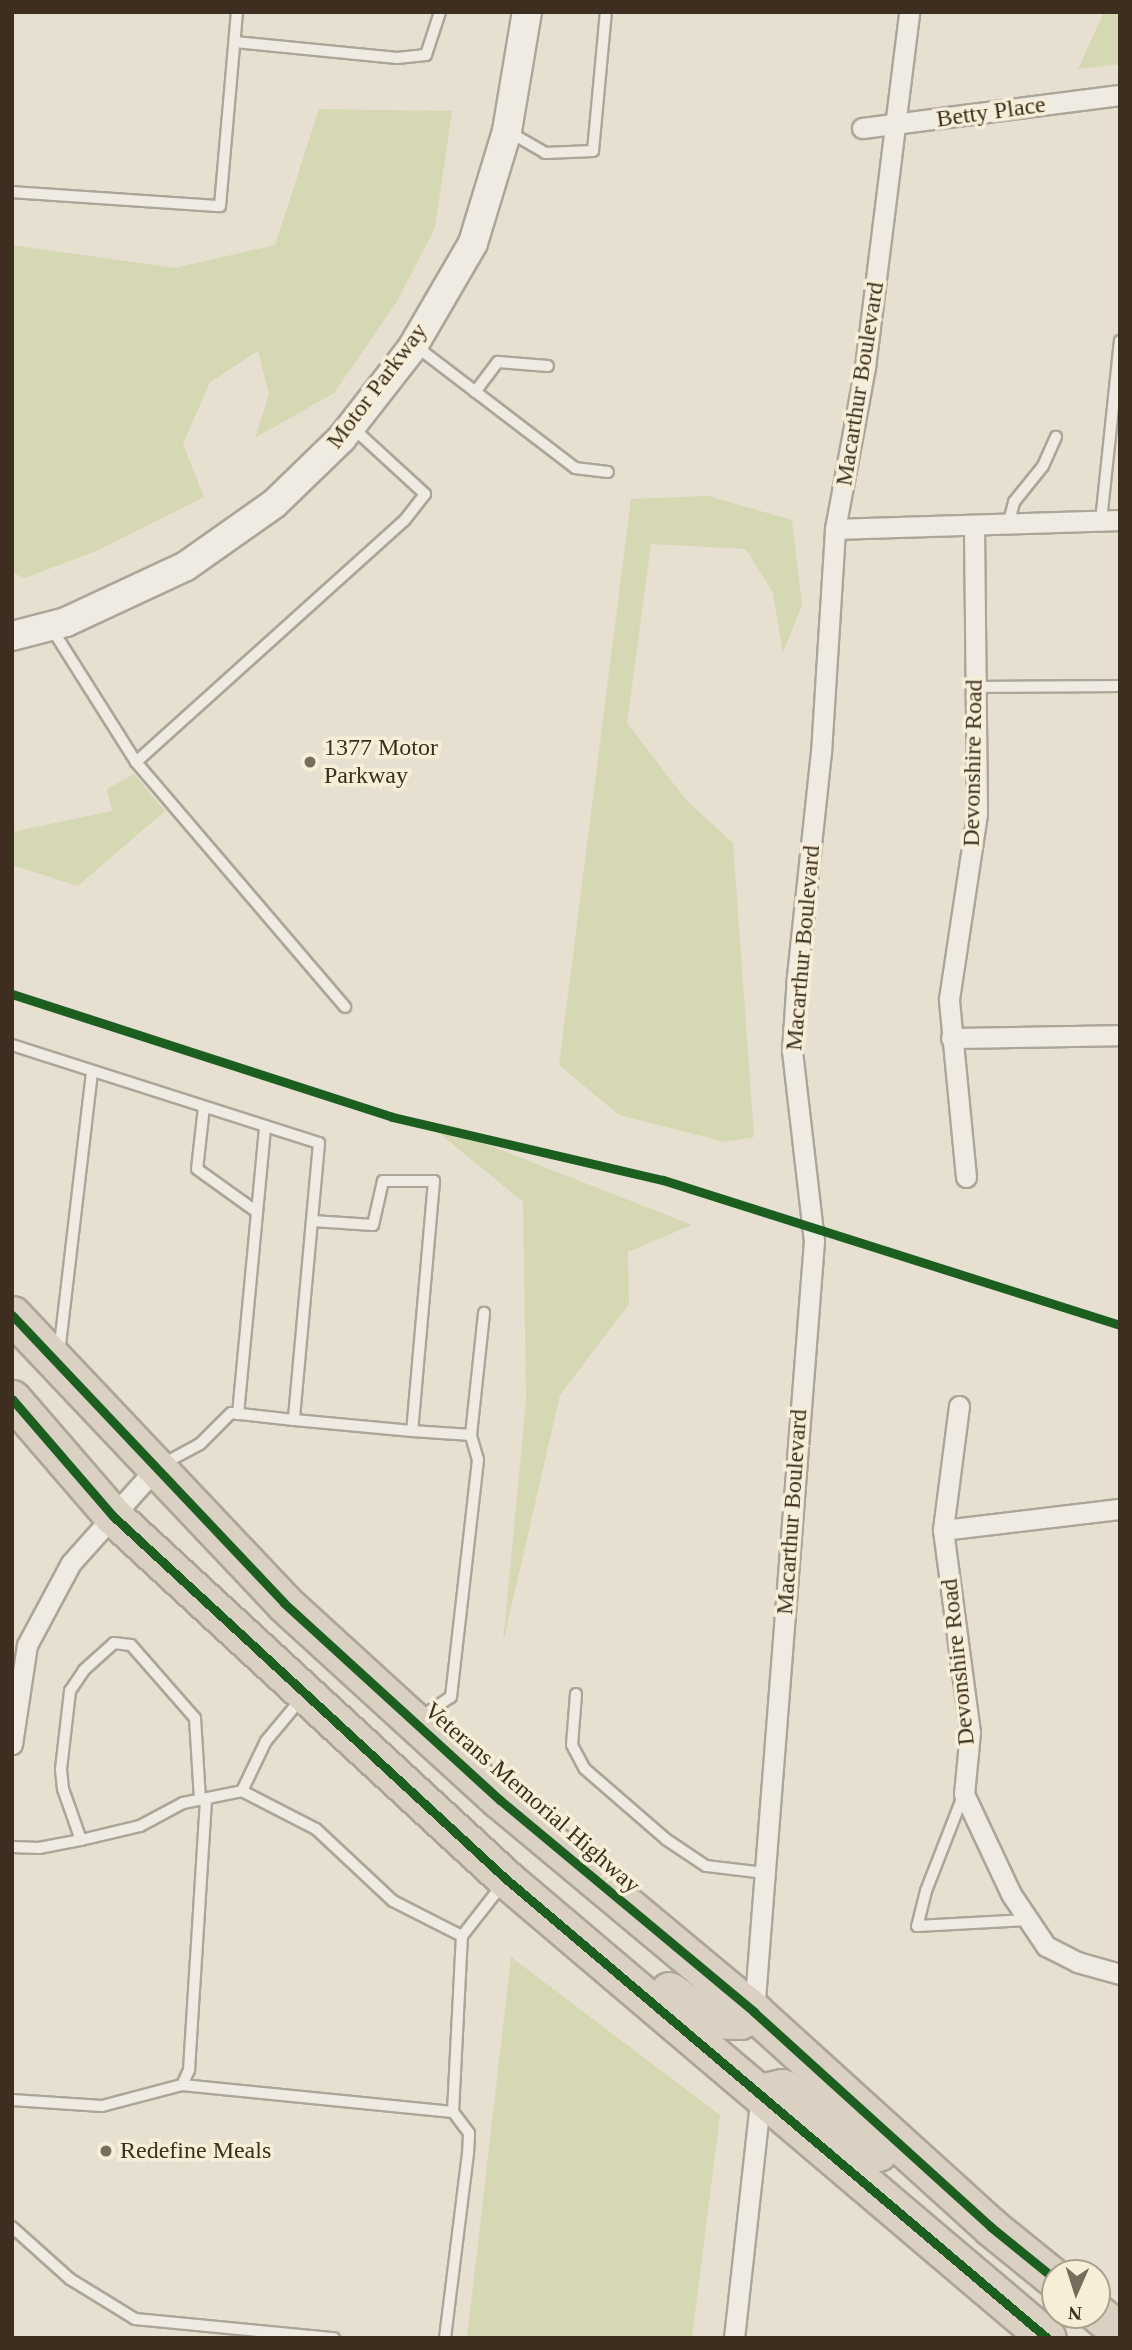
<!DOCTYPE html>
<style>
body{margin:0}
#map{position:relative;width:1132px;height:2350px;overflow:hidden;background:#e7e0d1;font-family:"Times New Roman",serif}
div>[style]{position:absolute}
.green>*{inset:0;background:#d6d7b3}
.roads{filter:drop-shadow(2px 0 #ada599) drop-shadow(-2px 0 #ada599) drop-shadow(0 2px #ada599) drop-shadow(0 -2px #ada599)}
.lane>*{height:10px;margin:-5px;padding:0 5px;transform-origin:5px;border-radius:5px;background:#efebe3}
.street>*{height:19px;margin:-9.5px;padding:0 9.5px;transform-origin:9.5px;border-radius:9.5px;background:#efebe3}
.secondary>*{height:28px;margin:-14px;padding:0 14px;transform-origin:14px;border-radius:14px;background:#efebe3}
.highway>*{height:37px;margin:-18.5px;padding:0 18.5px;transform-origin:18.5px;border-radius:18.5px;background:#dad1c2}
.cycleway>*{height:9px;margin:-4.5px;padding:0 4.5px;transform-origin:4.5px;border-radius:4.5px;background:#1b5e20}
.dots>*{width:19px;height:19px;translate:-50% -50%;box-sizing:border-box;border:4px solid #f7eed8;border-radius:50%}
span{translate:-50% -50%;white-space:nowrap;text-align:center;line-height:1.15;-webkit-text-stroke:7px #f7eed8;paint-order:stroke}
.street-label{font-size:24px;color:#3d2e20}
.poi-label{font-size:24px;color:#3d2e20}
.left{translate:0 -50%;text-align:left}
.frame{position:absolute;inset:0;border:14px solid #3d2e20;pointer-events:none}
.north{position:absolute;left:1041px;top:2259px;width:70px;height:70px;box-sizing:border-box;background:#f7eed8;border:2px solid #ada18e;border-radius:50%;rotate:183deg;font-size:19px;font-weight:700;line-height:28px;text-align:center;color:#3d2e20}
.north::after{content:'';display:block;margin:auto;width:24px;height:32px;background:#786c5e;clip-path:polygon(50% 0,100% 100%,50% 72%,0 100%)}
</style>
<div id="map">
<div class="green">
<i style="clip-path:polygon(1104px 12px,1120px 12px,1120px 64px,1078px 69px)"></i>
<i style="clip-path:polygon(319px 109px,452px 111px,435px 228px,396px 303px,334px 393px,255px 438px,269px 394px,258px 351px,210px 382px,183px 444px,204px 497px,96px 551px,25px 578px,12px 573px,12px 245px,175px 268px,275px 245px)"></i>
<i style="clip-path:polygon(708px 496px,792px 520px,802px 605px,783px 653px,773px 593px,746px 549px,651px 544px,627px 723px,687px 801px,733px 843px,754px 1137px,725px 1142px,619px 1115px,559px 1065px,631px 499px)"></i>
<i style="clip-path:polygon(134px 774px,165px 811px,78px 886px,12px 865px,12px 832px,112px 811px,107px 789px)"></i>
<i style="clip-path:polygon(422px 1119px,692px 1225px,628px 1252px,629px 1304px,560px 1395px,503px 1643px,526px 1401px,523px 1202px)"></i>
<i style="clip-path:polygon(511px 1957px,720px 2115px,692px 2338px,467px 2338px)"></i>
</div>
<div class="roads">
<div class="lane">
<i style="left:235px;top:42px;width:163px;rotate:5.6deg"></i>
<i style="left:397px;top:58px;width:29px;rotate:-6deg"></i>
<i style="left:426px;top:55px;width:45px;rotate:-72deg"></i>
<i style="left:511px;top:133px;width:39px;rotate:30deg"></i>
<i style="left:545px;top:153px;width:48px;rotate:-2.4deg"></i>
<i style="left:593px;top:151px;width:140px;rotate:-84.7deg"></i>
<i style="left:12px;top:192px;width:208px;rotate:3.9deg"></i>
<i style="left:220px;top:206px;width:195px;rotate:-85deg"></i>
<i style="left:417px;top:347px;width:199px;rotate:37.4deg"></i>
<i style="left:575px;top:468px;width:33px;rotate:7deg"></i>
<i style="left:475px;top:392px;width:38px;rotate:-53deg"></i>
<i style="left:498px;top:362px;width:50px;rotate:4.6deg"></i>
<i style="left:1101px;top:521px;width:181px;rotate:-84deg"></i>
<i style="left:1008px;top:525px;width:24px;rotate:-75deg"></i>
<i style="left:1014px;top:502px;width:46px;rotate:-51.1deg"></i>
<i style="left:1043px;top:466px;width:32px;rotate:-66deg"></i>
<i style="left:52px;top:629px;width:157px;rotate:57.7deg"></i>
<i style="left:136px;top:762px;width:322px;rotate:49.5deg"></i>
<i style="left:975px;top:687px;width:145px;rotate:-0.4deg"></i>
<i style="left:136px;top:762px;width:360px;rotate:-42deg"></i>
<i style="left:404px;top:521px;width:34px;rotate:-52deg"></i>
<i style="left:425px;top:494px;width:96px;rotate:-137.5deg"></i>
<i style="left:12px;top:1045px;width:322px;rotate:17.7deg"></i>
<i style="left:319px;top:1143px;width:278px;rotate:95.2deg"></i>
<i style="left:294px;top:1420px;width:63px;rotate:-173.7deg"></i>
<i style="left:231px;top:1413px;width:44px;rotate:135deg"></i>
<i style="left:200px;top:1444px;width:44px;rotate:151.7deg"></i>
<i style="left:204px;top:1107px;width:62px;rotate:96.4deg"></i>
<i style="left:197px;top:1169px;width:74px;rotate:35.6deg"></i>
<i style="left:313px;top:1221px;width:60px;rotate:3.8deg"></i>
<i style="left:373px;top:1225px;width:45px;rotate:-77.2deg"></i>
<i style="left:383px;top:1181px;width:51px"></i>
<i style="left:434px;top:1181px;width:251px;rotate:95deg"></i>
<i style="left:412px;top:1431px;width:59px;rotate:3.9deg"></i>
<i style="left:471px;top:1435px;width:123px;rotate:-83.9deg"></i>
<i style="left:59px;top:1353px;width:283px;rotate:-83.3deg"></i>
<i style="left:238px;top:1414px;width:289px;rotate:-84.6deg"></i>
<i style="left:294px;top:1420px;width:119px;rotate:5.3deg"></i>
<i style="left:576px;top:1694px;width:51px;rotate:94.5deg"></i>
<i style="left:572px;top:1745px;width:27px;rotate:62deg"></i>
<i style="left:585px;top:1769px;width:108px;rotate:40.9deg"></i>
<i style="left:667px;top:1840px;width:47px;rotate:33.7deg"></i>
<i style="left:706px;top:1866px;width:59px;rotate:6.8deg"></i>
<i style="left:421px;top:1717px;width:36px;rotate:-34deg"></i>
<i style="left:451px;top:1697px;width:239px;rotate:-83.5deg"></i>
<i style="left:478px;top:1460px;width:26px;rotate:-106deg"></i>
<i style="left:242px;top:1791px;width:83px;rotate:27.2deg"></i>
<i style="left:316px;top:1829px;width:105px;rotate:43.1deg"></i>
<i style="left:393px;top:1901px;width:77px;rotate:26.9deg"></i>
<i style="left:462px;top:1936px;width:65px;rotate:-51.9deg"></i>
<i style="left:963px;top:1796px;width:102px;rotate:111.3deg"></i>
<i style="left:926px;top:1891px;width:36px;rotate:104deg"></i>
<i style="left:917px;top:1926px;width:111px;rotate:-3.1deg"></i>
<i style="left:81px;top:1840px;width:54px;rotate:-109.4deg"></i>
<i style="left:63px;top:1789px;width:20px;rotate:-96deg"></i>
<i style="left:61px;top:1769px;width:79px;rotate:-83.4deg"></i>
<i style="left:70px;top:1691px;width:25px;rotate:-56deg"></i>
<i style="left:84px;top:1670px;width:40px;rotate:-42deg"></i>
<i style="left:114px;top:1643px;width:17px;rotate:7deg"></i>
<i style="left:131px;top:1645px;width:97px;rotate:48.8deg"></i>
<i style="left:195px;top:1718px;width:82px;rotate:86.5deg"></i>
<i style="left:12px;top:1847px;width:27px;rotate:2deg"></i>
<i style="left:39px;top:1848px;width:43px;rotate:-10.8deg"></i>
<i style="left:81px;top:1840px;width:61px;rotate:-13.3deg"></i>
<i style="left:140px;top:1826px;width:49px;rotate:-28.1deg"></i>
<i style="left:183px;top:1803px;width:60px;rotate:-11.5deg"></i>
<i style="left:242px;top:1791px;width:55px;rotate:-64.4deg"></i>
<i style="left:266px;top:1741px;width:56px;rotate:-50.1deg"></i>
<i style="left:182px;top:2085px;width:272px;rotate:5.7deg"></i>
<i style="left:12px;top:2100px;width:90px;rotate:3.8deg"></i>
<i style="left:102px;top:2106px;width:83px;rotate:-14.7deg"></i>
<i style="left:182px;top:2085px;width:17px;rotate:-65deg"></i>
<i style="left:189px;top:2070px;width:272px;rotate:-86.4deg"></i>
<i style="left:12px;top:2227px;width:78px;rotate:41.9deg"></i>
<i style="left:70px;top:2279px;width:76px;rotate:31.6deg"></i>
<i style="left:135px;top:2319px;width:200px;rotate:5.5deg"></i>
<i style="left:445px;top:2338px;width:185px;rotate:-82.9deg"></i>
<i style="left:468px;top:2154px;width:21px;rotate:-87deg"></i>
<i style="left:469px;top:2133px;width:26px;rotate:-127deg"></i>
<i style="left:453px;top:2112px;width:176px;rotate:-87.1deg"></i>
</div>
<div class="street">
<i style="left:862px;top:128px;width:260px;rotate:-7.3deg"></i>
<i style="left:835px;top:529px;width:285px;rotate:-1.8deg"></i>
<i style="left:951px;top:1038px;width:169px;rotate:-1deg"></i>
<i style="left:966px;top:1177px;width:179px;rotate:-95.5deg"></i>
<i style="left:949px;top:999px;width:188px;rotate:-81.4deg"></i>
<i style="left:977px;top:813px;width:286px;rotate:-90.6deg"></i>
<i style="left:959px;top:1406px;width:125px;rotate:97.4deg"></i>
<i style="left:943px;top:1530px;width:204px;rotate:82.4deg"></i>
<i style="left:970px;top:1732px;width:62px;rotate:95.5deg"></i>
<i style="left:964px;top:1794px;width:110px;rotate:64.8deg"></i>
<i style="left:1011px;top:1894px;width:63px;rotate:56.1deg"></i>
<i style="left:1046px;top:1946px;width:35px;rotate:27deg"></i>
<i style="left:1077px;top:1962px;width:45px;rotate:15.6deg"></i>
<i style="left:943px;top:1530px;width:178px;rotate:-6.8deg"></i>
<i style="left:12px;top:1744px;width:100px;rotate:-81.4deg"></i>
<i style="left:27px;top:1645px;width:93px;rotate:-61.8deg"></i>
<i style="left:71px;top:1563px;width:126px;rotate:-48.2deg"></i>
<i style="left:754px;top:2012px;width:773px;rotate:-85.55deg"></i>
<i style="left:814px;top:1241px;width:191px;rotate:-96.6deg"></i>
<i style="left:792px;top:1051px;width:75px;rotate:-86.2deg"></i>
<i style="left:797px;top:976px;width:224px;rotate:-83.9deg"></i>
<i style="left:821px;top:753px;width:224px;rotate:-86.4deg"></i>
<i style="left:835px;top:529px;width:165px;rotate:-79.5deg"></i>
<i style="left:865px;top:367px;width:358px;rotate:-82.9deg"></i>
<i style="left:734px;top:2338px;width:244px;rotate:-83.7deg"></i>
</div>
<div class="secondary">
<i style="left:12px;top:636px;width:56px;rotate:-14.5deg"></i>
<i style="left:66px;top:622px;width:132px;rotate:-25deg"></i>
<i style="left:186px;top:566px;width:108px;rotate:-35.2deg"></i>
<i style="left:274px;top:504px;width:95px;rotate:-44.1deg"></i>
<i style="left:342px;top:438px;width:114px;rotate:-52.1deg"></i>
<i style="left:412px;top:348px;width:121px;rotate:-59.8deg"></i>
<i style="left:473px;top:243px;width:117px;rotate:-73.1deg"></i>
<i style="left:507px;top:131px;width:121px;rotate:-80.5deg"></i>
</div>
<div class="highway">
<i style="left:12px;top:1315px;width:396px;rotate:46.6deg"></i>
<i style="left:284px;top:1603px;width:292px;rotate:42.4deg"></i>
<i style="left:500px;top:1800px;width:331px;rotate:39.8deg"></i>
<i style="left:754px;top:2012px;width:320px;rotate:42.2deg"></i>
<i style="left:991px;top:2227px;width:82px;rotate:39.1deg"></i>
<i style="left:12px;top:1399px;width:155px;rotate:49.2deg"></i>
<i style="left:113px;top:1516px;width:535px;rotate:42.73deg"></i>
<i style="left:506px;top:1879px;width:709px;rotate:40.31deg"></i>
<i style="left:669px;top:1991px;width:49px;rotate:35deg"></i>
<i style="left:709px;top:2019px;width:31px;rotate:2deg"></i>
<i style="left:740px;top:2020px;width:16px;rotate:-30deg"></i>
<i style="left:768px;top:2091px;width:14px;rotate:-12deg"></i>
<i style="left:782px;top:2088px;width:14px;rotate:21deg"></i>
<i style="left:795px;top:2093px;width:102px;rotate:35.4deg"></i>
<i style="left:1097px;top:2313px;width:30px;rotate:40deg"></i>
</div>
</div>
<div class="cycleway">
<i style="left:12px;top:994px;width:399px;rotate:17.9deg"></i>
<i style="left:392px;top:1117px;width:278px;rotate:13.1deg"></i>
<i style="left:663px;top:1180px;width:479px;rotate:17.6deg"></i>
<i style="left:12px;top:1315px;width:396px;rotate:46.6deg"></i>
<i style="left:284px;top:1603px;width:292px;rotate:42.4deg"></i>
<i style="left:500px;top:1800px;width:331px;rotate:39.8deg"></i>
<i style="left:754px;top:2012px;width:320px;rotate:42.2deg"></i>
<i style="left:991px;top:2227px;width:82px;rotate:39.1deg"></i>
<i style="left:12px;top:1399px;width:155px;rotate:49.2deg"></i>
<i style="left:113px;top:1516px;width:535px;rotate:42.73deg"></i>
<i style="left:506px;top:1879px;width:709px;rotate:40.31deg"></i>
</div>
<div class="dots">
<i style="left:310px;top:762px;background:#786c5e"></i>
<i style="left:106px;top:2151px;background:#786c5e"></i>
</div>
<div class="street-label">
<span style="left:991px;top:112px;rotate:-8deg">Betty Place</span>
<span style="left:860px;top:384px;rotate:-81deg">Macarthur Boulevard</span>
<span style="left:377px;top:386px;rotate:-53deg">Motor Parkway</span>
<span style="left:973px;top:763px;rotate:-89deg">Devonshire Road</span>
<span style="left:803px;top:948px;rotate:-85deg">Macarthur Boulevard</span>
<span style="left:792px;top:1512px;rotate:-86deg">Macarthur Boulevard</span>
<span style="left:958px;top:1662px;rotate:-96deg">Devonshire Road</span>
<span style="left:532px;top:1798px;rotate:41deg">Veterans Memorial Highway</span>
</div>
<div class="poi-label">
<span class="left" style="left:324px;top:762px">1377 Motor<br>Parkway</span>
<span class="left" style="left:120px;top:2151px">Redefine Meals</span>
</div>
<div class="frame"></div>
<div class="north">N</div>
</div>
